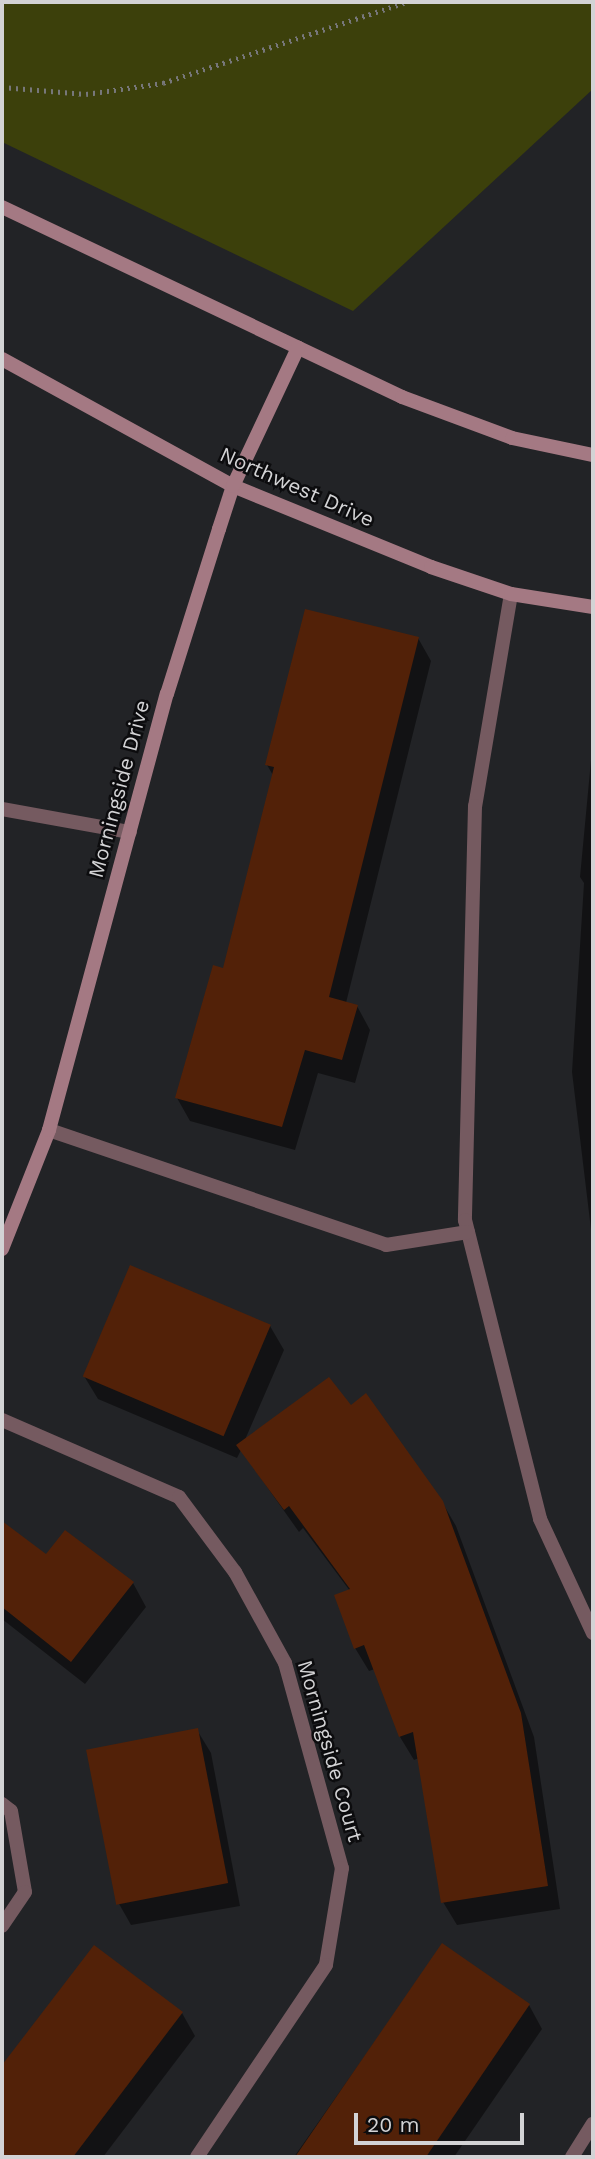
<!DOCTYPE html>
<style>
body{margin:0}
#map{position:relative;width:595px;height:2159px;overflow:hidden;background:#222326;font-family:"Work Sans",sans-serif}
div>[style]{position:absolute}
.green>*{inset:0;background:#3c400b}
.shadow>*{inset:0;background:#0007}
.building>*{inset:0;background:#522108;transform-origin:0 0}
.path>*{height:4.5px;margin-top:-2.25px;transform-origin:0;background:repeating-linear-gradient(90deg,#77777a 0 2px,transparent 0 7px)}
.lane>*{height:14px;margin:-7px;padding:0 7px;transform-origin:7px;border-radius:7px;background:#755a60}
.street>*{height:14px;margin:-7px;padding:0 7px;transform-origin:7px;border-radius:7px;background:#755a60}
.secondary>*{height:14px;margin:-7px;padding:0 7px;transform-origin:7px;border-radius:7px;background:#a47983}
span{translate:-50% -50%;white-space:nowrap;text-align:center;line-height:1.15;-webkit-text-stroke:5px #0c0c0e;paint-order:stroke}
.street-label{font-size:21px;color:#d3d3d5}
.frame{position:absolute;inset:0;border:4px solid #d3d3d5;pointer-events:none}
.scale{position:absolute;left:354px;top:2113px;width:170px;height:32px;box-sizing:border-box;border:4px solid #d3d3d5;border-top:0;padding-left:9px;font-size:21px;line-height:24px;white-space:nowrap;color:#d3d3d5;-webkit-text-stroke:5px #0c0c0e;paint-order:stroke}
</style>
<div id="map">
<div class="green">
<i style="clip-path:polygon(2px 2px,593px 2px,593px 89px,353px 311px,2px 142px)"></i>
</div>
<div class="shadow">
<i style="clip-path:polygon(418px 638px,431px 661px,346px 1003px,357px 1006px,370px 1030px,355px 1083px,318px 1073px,295px 1150px,190px 1121px,177px 1098px,224px 970px,274px 777px,267px 765px)"></i>
<i style="clip-path:polygon(593px 739px,593px 1246px,572px 1072px,584px 883px,580px 877px)"></i>
<i style="clip-path:polygon(270px 1326px,284px 1350px,244px 1442px,351px 1407px,442px 1502px,456px 1526px,534px 1737px,560px 1909px,457px 1925px,443px 1902px,419px 1758px,414px 1760px,400px 1737px,375px 1669px,369px 1671px,355px 1648px,350px 1591px,303px 1528px,299px 1532px,241px 1450px,237px 1458px,98px 1399px,84px 1376px)"></i>
<i style="clip-path:polygon(15px 1532px,47px 1556px,133px 1583px,146px 1607px,85px 1684px,2px 1619px,2px 1549px)"></i>
<i style="clip-path:polygon(197px 1730px,211px 1753px,240px 1906px,131px 1925px,118px 1902px)"></i>
<i style="clip-path:polygon(442px 1946px,529px 2005px,542px 2029px,454px 2157px,294px 2157px)"></i>
<i style="clip-path:polygon(94px 1947px,182px 2013px,195px 2036px,103px 2157px,2px 2157px,2px 2068px)"></i>
</div>
<div class="building">
<i style="clip-path:polygon(305px 609px,419px 637px,329px 997px,358px 1005px,342px 1060px,305px 1050px,282px 1127px,175px 1098px,213px 965px,223px 968px,274px 767px,265px 765px)"></i>
<i style="left:130px;top:1265px;width:153px;height:121px;rotate:23deg"></i>
<i style="clip-path:polygon(329px 1377px,351px 1405px,366px 1393px,443px 1501px,521px 1713px,548px 1886px,441px 1903px,413px 1732px,399px 1737px,364px 1645px,354px 1649px,334px 1595px,350px 1589px,289px 1506px,284px 1510px,236px 1445px)"></i>
<i style="clip-path:polygon(2px 1521px,46px 1554px,65px 1530px,134px 1582px,71px 1662px,2px 1607px)"></i>
<i style="left:198px;top:1728px;width:158px;height:114px;rotate:79deg"></i>
<i style="clip-path:polygon(442px 1943px,530px 2004px,426px 2157px,295px 2157px)"></i>
<i style="clip-path:polygon(94px 1945px,183px 2012px,73px 2157px,2px 2157px,2px 2065px)"></i>
</div>
<div class="path">
<i style="left:2px;top:87px;width:84px;rotate:4.8deg"></i>
<i style="left:86px;top:94px;width:78px;rotate:-8.1deg"></i>
<i style="left:163px;top:83px;width:256px;rotate:-18.4deg"></i>
</div>
<div class="lane">
<i style="left:511px;top:594px;width:215px;rotate:99.6deg"></i>
<i style="left:475px;top:806px;width:414px;rotate:91.4deg"></i>
<i style="left:465px;top:1220px;width:308px;rotate:75.9deg"></i>
<i style="left:540px;top:1519px;width:126px;rotate:65.1deg"></i>
<i style="left:2px;top:809px;width:130px;rotate:10.2deg"></i>
<i style="left:49px;top:1130px;width:356px;rotate:18.8deg"></i>
<i style="left:386px;top:1245px;width:83px;rotate:-9deg"></i>
<i style="left:2px;top:1804px;width:11px;rotate:38deg"></i>
<i style="left:11px;top:1811px;width:82px;rotate:80.2deg"></i>
<i style="left:25px;top:1892px;width:41px;rotate:124.1deg"></i>
<i style="left:572px;top:2157px;width:39px;rotate:-58deg"></i>
</div>
<div class="street">
<i style="left:2px;top:1420px;width:193px;rotate:23.5deg"></i>
<i style="left:179px;top:1497px;width:94px;rotate:53.3deg"></i>
<i style="left:235px;top:1572px;width:104px;rotate:61.2deg"></i>
<i style="left:285px;top:1663px;width:213px;rotate:74.5deg"></i>
<i style="left:342px;top:1868px;width:98px;rotate:99.4deg"></i>
<i style="left:326px;top:1965px;width:231px;rotate:123.9deg"></i>
</div>
<div class="secondary">
<i style="left:2px;top:207px;width:443px;rotate:25.4deg"></i>
<i style="left:402px;top:397px;width:117px;rotate:20.4deg"></i>
<i style="left:512px;top:438px;width:83px;rotate:11.9deg"></i>
<i style="left:2px;top:359px;width:264px;rotate:28.8deg"></i>
<i style="left:233px;top:486px;width:214px;rotate:22.2deg"></i>
<i style="left:431px;top:567px;width:84px;rotate:18.6deg"></i>
<i style="left:511px;top:594px;width:83px;rotate:9deg"></i>
<i style="left:2px;top:1249px;width:128px;rotate:-68.4deg"></i>
<i style="left:49px;top:1130px;width:452px;rotate:-74.9deg"></i>
<i style="left:167px;top:694px;width:173px;rotate:-72.5deg"></i>
<i style="left:219px;top:529px;width:45px;rotate:-72deg"></i>
<i style="left:233px;top:486px;width:153px;rotate:-64.8deg"></i>
</div>
<div class="street-label">
<span style="left:297px;top:487px;rotate:24deg">Northwest Drive</span>
<span style="left:119px;top:789px;rotate:-75deg">Morningside Drive</span>
<span style="left:330px;top:1751px;rotate:74deg">Morningside Court</span>
</div>
<div class="frame"></div>
<div class="scale">20 m</div>
</div>
